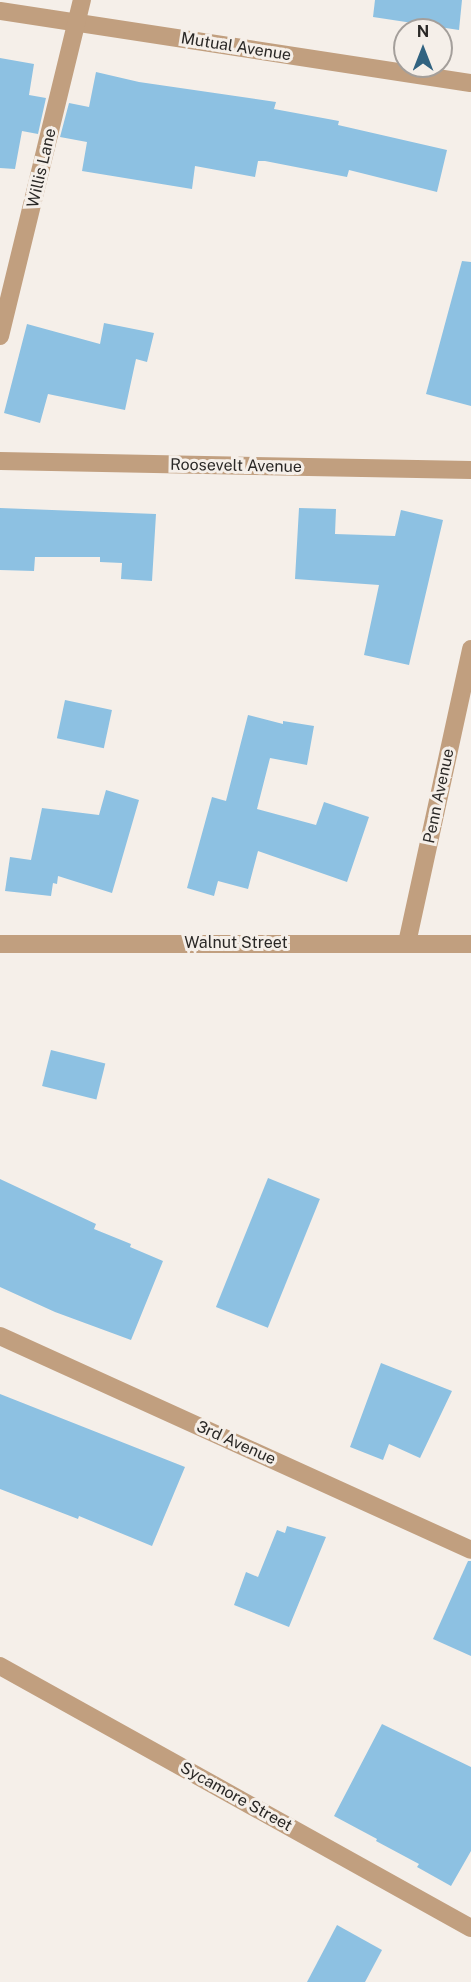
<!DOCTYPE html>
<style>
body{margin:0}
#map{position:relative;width:471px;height:1982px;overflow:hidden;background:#f5efe9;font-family:"Public Sans",sans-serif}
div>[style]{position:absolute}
.building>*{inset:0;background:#8dc1e2;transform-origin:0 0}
.minor>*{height:18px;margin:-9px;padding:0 9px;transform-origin:9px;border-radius:9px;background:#c19f7f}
span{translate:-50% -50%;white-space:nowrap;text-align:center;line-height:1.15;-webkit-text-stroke:6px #f5efe9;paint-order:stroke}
.street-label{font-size:16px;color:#2a2826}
.north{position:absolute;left:393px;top:18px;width:60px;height:60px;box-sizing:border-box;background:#f5efe9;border:2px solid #a49f9b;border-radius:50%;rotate:0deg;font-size:16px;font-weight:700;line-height:24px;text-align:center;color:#2a2826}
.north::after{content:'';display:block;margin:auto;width:21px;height:27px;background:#316381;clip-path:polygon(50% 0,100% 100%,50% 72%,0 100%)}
</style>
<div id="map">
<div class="building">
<i style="clip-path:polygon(375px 0,462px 0,459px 30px,373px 17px)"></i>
<i style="clip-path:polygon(0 58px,34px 64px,29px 95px,46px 98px,38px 134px,22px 131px,15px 169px,0 168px)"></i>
<i style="clip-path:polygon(96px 72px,139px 82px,276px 102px,274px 109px,339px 121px,338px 125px,447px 150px,437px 192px,349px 170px,347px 177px,265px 161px,258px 161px,255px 177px,195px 166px,192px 189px,82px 171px,87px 142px,60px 137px,69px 103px,89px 107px)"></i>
<i style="clip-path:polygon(462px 261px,471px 262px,471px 406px,426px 394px)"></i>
<i style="clip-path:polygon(104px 323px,154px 333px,147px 362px,136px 359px,125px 410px,48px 394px,40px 423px,4px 413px,27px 324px,100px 344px)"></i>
<i style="clip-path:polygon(0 508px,156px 514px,152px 581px,121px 579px,122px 563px,100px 562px,100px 557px,35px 557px,34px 571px,0 570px)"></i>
<i style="clip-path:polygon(299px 508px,336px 509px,335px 534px,395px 536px,401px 510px,443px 520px,409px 665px,364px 655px,379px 585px,295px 579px)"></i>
<i style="left:65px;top:700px;width:48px;height:39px;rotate:12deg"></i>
<i style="clip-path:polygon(248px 715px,283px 724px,283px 721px,314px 726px,307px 765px,270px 758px,257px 809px,316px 825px,324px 802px,369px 817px,347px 882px,258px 851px,248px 889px,218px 881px,214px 896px,187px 888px,212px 797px,226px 801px)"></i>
<i style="clip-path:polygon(106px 790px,139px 800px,112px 893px,58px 876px,57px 884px,53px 883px,51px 896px,5px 891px,10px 857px,31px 860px,42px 808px,99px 815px)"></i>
<i style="left:51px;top:1050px;width:56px;height:37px;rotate:14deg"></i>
<i style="left:268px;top:1178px;width:56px;height:139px;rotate:22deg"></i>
<i style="clip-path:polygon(0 1179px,96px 1224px,94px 1229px,131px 1244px,130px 1247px,163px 1261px,131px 1340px,55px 1312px,0 1287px)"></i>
<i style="clip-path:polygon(381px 1363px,452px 1391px,420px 1458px,389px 1444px,383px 1460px,350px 1447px)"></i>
<i style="clip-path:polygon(0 1394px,185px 1467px,152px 1546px,79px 1516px,78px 1519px,0 1489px)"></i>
<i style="clip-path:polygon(287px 1526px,326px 1537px,289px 1627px,234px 1605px,246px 1572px,258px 1577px,277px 1530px,285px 1533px)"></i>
<i style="clip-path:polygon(468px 1561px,471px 1561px,471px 1656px,433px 1639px)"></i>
<i style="clip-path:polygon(382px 1724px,471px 1767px,471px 1851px,451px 1886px,417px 1867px,419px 1864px,376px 1841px,377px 1839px,334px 1816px)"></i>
<i style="clip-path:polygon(337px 1925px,382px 1950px,365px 1982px,307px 1982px)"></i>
</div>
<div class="minor">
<i style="left:0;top:11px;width:476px;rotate:8.7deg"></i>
<i style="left:0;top:336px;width:346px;rotate:-76.3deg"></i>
<i style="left:0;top:461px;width:471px;rotate:1.1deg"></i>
<i style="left:407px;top:943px;width:301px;rotate:-77.7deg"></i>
<i style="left:0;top:944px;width:471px"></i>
<i style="left:0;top:1336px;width:517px;rotate:24.43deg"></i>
<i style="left:0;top:1666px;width:539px;rotate:29.09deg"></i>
</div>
<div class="street-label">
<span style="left:236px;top:47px;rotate:9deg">Mutual Avenue</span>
<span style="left:42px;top:168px;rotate:-77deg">Willis Lane</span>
<span style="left:236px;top:466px;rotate:1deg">Roosevelt Avenue</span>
<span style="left:439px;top:796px;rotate:-78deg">Penn Avenue</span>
<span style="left:236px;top:943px">Walnut Street</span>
<span style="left:236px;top:1443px;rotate:24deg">3rd Avenue</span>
<span style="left:236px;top:1797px;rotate:29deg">Sycamore Street</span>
</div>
<div class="north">N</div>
</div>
